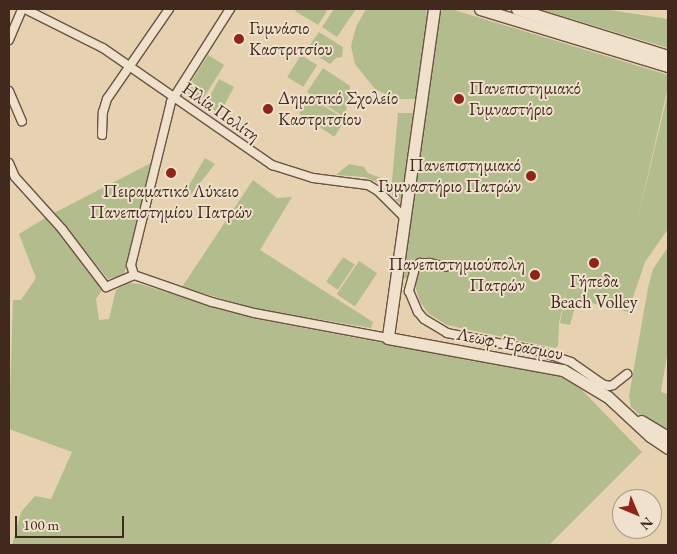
<!DOCTYPE html>
<meta charset="utf-8">
<style>
body{margin:0}
#map{position:relative;width:677px;height:554px;overflow:hidden;background:#e6d1b1;font-family:"EB Garamond",serif}
div>[style]{position:absolute}
.green>*{inset:0;background:#b3bc8d;transform-origin:0 0}
.roads{filter:drop-shadow(1px 0 #6a5342) drop-shadow(-1px 0 #6a5342) drop-shadow(0 1px #6a5342) drop-shadow(0 -1px #6a5342)}
.street>*{height:8px;margin:-4px;padding:0 4px;transform-origin:4px;border-radius:4px;background:#efe1cc}
.secondary>*{height:11px;margin:-5.5px;padding:0 5.5px;transform-origin:5.5px;border-radius:5.5px;background:#efe1cc}
.dots>*{width:14px;height:14px;translate:-50% -50%;box-sizing:border-box;border:2px solid #efe1cc;border-radius:50%}
span{translate:-50% -50%;white-space:nowrap;text-align:center;line-height:1.15;-webkit-text-stroke:4px #efe1cc;paint-order:stroke}
.poi-label{font-size:18px;color:#41291d}
.left{translate:0 -50%;text-align:left}
.right{translate:-100% -50%;text-align:right}
.street-label{font-size:18px;color:#41291d}
.frame{position:absolute;inset:0;border:10px solid #41291d;pointer-events:none}
.north{position:absolute;left:612px;top:489px;width:50px;height:50px;box-sizing:border-box;background:#efe1cc;border:1px solid #a99786;border-radius:50%;rotate:135deg;font-size:14px;font-weight:700;line-height:20px;text-align:center;color:#41291d}
.north::after{content:'';display:block;margin:auto;width:18px;height:22px;background:#8f2418;clip-path:polygon(50% 0,100% 100%,50% 72%,0 100%)}
.scale{position:absolute;left:15px;top:516px;width:109px;height:22px;box-sizing:border-box;border:2px solid #41291d;border-top:0;padding-left:6px;font-size:15px;line-height:18px;white-space:nowrap;color:#41291d;-webkit-text-stroke:4px #efe1cc;paint-order:stroke}
</style>
<div id="map">
<div class="green">
<i style="clip-path:polygon(297px 9px,323px 9px,327px 11px,318px 25px,295px 11px)"></i>
<i style="clip-path:polygon(334px 9px,356px 9px,337px 37px,322px 27px)"></i>
<i style="clip-path:polygon(366px 9px,426px 9px,428px 23px,418px 99px,395px 99px,375px 89px,355px 64px,351px 46px,356px 27px)"></i>
<i style="clip-path:polygon(443px 9px,451px 9px,668px 75px,668px 87px,636px 226px,668px 93px,668px 229px,645px 262px,628px 312px,583px 301px,575px 307px,570px 325px,560px 323px,568px 280px,559px 323px,558px 346px,555px 348px,447px 325px,429px 314px,420px 302px,413px 279px,400px 277px,437px 19px)"></i>
<i style="clip-path:polygon(539px 9px,603px 9px,668px 19px,668px 48px)"></i>
<i style="clip-path:polygon(319px 32px,343px 47px,342px 57px,336px 58px,330px 64px,307px 49px)"></i>
<i style="left:208px;top:55px;width:19px;height:44px;rotate:32deg"></i>
<i style="left:301px;top:55px;width:19px;height:26px;rotate:32deg"></i>
<i style="clip-path:polygon(323px 68px,350px 86px,345px 118px,307px 92px)"></i>
<i style="left:219px;top:79px;width:17px;height:30px;rotate:28deg"></i>
<i style="left:310px;top:97px;width:42px;height:20px;rotate:33deg"></i>
<i style="clip-path:polygon(398px 113px,413px 113px,416px 117px,402px 203px,396px 201px,391px 192px)"></i>
<i style="clip-path:polygon(205px 158px,215px 164px,189px 197px,185px 192px)"></i>
<i style="clip-path:polygon(151px 163px,124px 275px,108px 279px,54px 213px)"></i>
<i style="clip-path:polygon(349px 164px,364px 167px,368px 173px,381px 178px,379px 183px,365px 177px,336px 175px)"></i>
<i style="clip-path:polygon(253px 180px,277px 198px,292px 197px,260px 250px,373px 322px,371px 328px,257px 309px,182px 287px)"></i>
<i style="clip-path:polygon(47px 217px,102px 290px,96px 299px,99px 320px,109px 319px,116px 290px,127px 283px,140px 284px,252px 318px,558px 376px,578px 386px,642px 452px,549px 545px,12px 545px,21px 512px,35px 496px,51px 499px,72px 452px,9px 429px,13px 300px,21px 300px,36px 278px,19px 234px)"></i>
<i style="clip-path:polygon(668px 247px,668px 349px,661px 392px,668px 394px,668px 428px,651px 424px,635px 411px,631px 407px,629px 396px,648px 288px,653px 269px)"></i>
<i style="left:343px;top:257px;width:14px;height:30px;rotate:34deg"></i>
<i style="left:359px;top:261px;width:22px;height:40px;rotate:34deg"></i>
</div>
<div class="roads">
<div class="street">
<i style="left:25px;top:9px;width:87px;rotate:26.6deg"></i>
<i style="left:103px;top:48px;width:206px;rotate:34.7deg"></i>
<i style="left:272px;top:165px;width:43px;rotate:17.6deg"></i>
<i style="left:313px;top:178px;width:55px;rotate:7.3deg"></i>
<i style="left:368px;top:185px;width:12px;rotate:31deg"></i>
<i style="left:378px;top:191px;width:38px;rotate:45deg"></i>
<i style="left:9px;top:40px;width:34px;rotate:-67deg"></i>
<i style="left:9px;top:91px;width:33px;rotate:67deg"></i>
<i style="left:102px;top:135px;width:23px;rotate:-88deg"></i>
<i style="left:103px;top:112px;width:14px;rotate:-73deg"></i>
<i style="left:107px;top:99px;width:109px;rotate:-55.4deg"></i>
<i style="left:9px;top:163px;width:15px;rotate:67deg"></i>
<i style="left:15px;top:177px;width:70px;rotate:47.9deg"></i>
<i style="left:62px;top:229px;width:73px;rotate:52.8deg"></i>
<i style="left:106px;top:287px;width:30px;rotate:-23deg"></i>
<i style="left:134px;top:275px;width:83px;rotate:19.1deg"></i>
<i style="left:212px;top:302px;width:43px;rotate:14.7deg"></i>
<i style="left:254px;top:313px;width:136px;rotate:10.6deg"></i>
<i style="left:445px;top:267px;width:16px;rotate:-165deg"></i>
<i style="left:430px;top:263px;width:10px;rotate:180deg"></i>
<i style="left:420px;top:263px;width:7px;rotate:135deg"></i>
<i style="left:415px;top:268px;width:24px;rotate:105deg"></i>
<i style="left:409px;top:291px;width:23px;rotate:67deg"></i>
<i style="left:418px;top:312px;width:9px;rotate:49deg"></i>
<i style="left:424px;top:319px;width:27px;rotate:31deg"></i>
<i style="left:447px;top:333px;width:94px;rotate:11.1deg"></i>
<i style="left:539px;top:351px;width:34px;rotate:19deg"></i>
<i style="left:571px;top:362px;width:38px;rotate:35deg"></i>
<i style="left:602px;top:384px;width:8px;rotate:130deg"></i>
<i style="left:134px;top:275px;width:10px;rotate:-107deg"></i>
<i style="left:131px;top:265px;width:168px;rotate:-76.2deg"></i>
<i style="left:171px;top:102px;width:110px;rotate:-57.6deg"></i>
<i style="left:602px;top:384px;width:7px;rotate:16deg"></i>
<i style="left:609px;top:386px;width:4px;rotate:-14deg"></i>
<i style="left:613px;top:385px;width:18px;rotate:-38deg"></i>
</div>
<div class="secondary">
<i style="left:434px;top:9px;width:332px;rotate:98deg"></i>
<i style="left:388px;top:338px;width:178px;rotate:10.4deg"></i>
<i style="left:563px;top:370px;width:52px;rotate:31deg"></i>
<i style="left:608px;top:397px;width:57px;rotate:42.9deg"></i>
<i style="left:650px;top:436px;width:22px;rotate:34deg"></i>
<i style="left:480px;top:9px;width:196px;rotate:16.9deg"></i>
<i style="left:517px;top:9px;width:158px;rotate:17.3deg"></i>
<i style="left:641px;top:421px;width:31px;rotate:31deg"></i>
</div>
</div>
<div class="dots">
<i style="left:239px;top:39px;background:#8f2418"></i>
<i style="left:459px;top:99px;background:#8f2418"></i>
<i style="left:268px;top:109px;background:#8f2418"></i>
<i style="left:171px;top:173px;background:#8f2418"></i>
<i style="left:531px;top:176px;background:#8f2418"></i>
<i style="left:594px;top:263px;background:#8f2418"></i>
<i style="left:535px;top:275px;background:#8f2418"></i>
</div>
<div class="poi-label">
<span class="left" style="left:249px;top:39px">Γυμνάσιο<br>Καστριτσίου</span>
<span class="left" style="left:469px;top:99px">Πανεπιστημιακό<br>Γυμναστήριο</span>
<span class="left" style="left:278px;top:109px">Δημοτικό Σχολείο<br>Καστριτσίου</span>
<span class="right" style="left:521px;top:176px">Πανεπιστημιακό<br>Γυμναστήριο Πατρών</span>
<span style="left:171px;top:202px">Πειραματικό Λύκειο<br>Πανεπιστημίου Πατρών</span>
<span class="right" style="left:525px;top:275px">Πανεπιστημιούπολη<br>Πατρών</span>
<span style="left:594px;top:292px">Γήπεδα<br>Beach Volley</span>
</div>
<div class="street-label">
<span style="left:221px;top:112px;rotate:35deg">Ηλία Πολίτη</span>
<span style="left:510px;top:344px;rotate:11deg">Λεωφ. Έρασμου</span>
</div>
<div class="frame"></div>
<div class="north">N</div>
<div class="scale">100 m</div>
</div>
